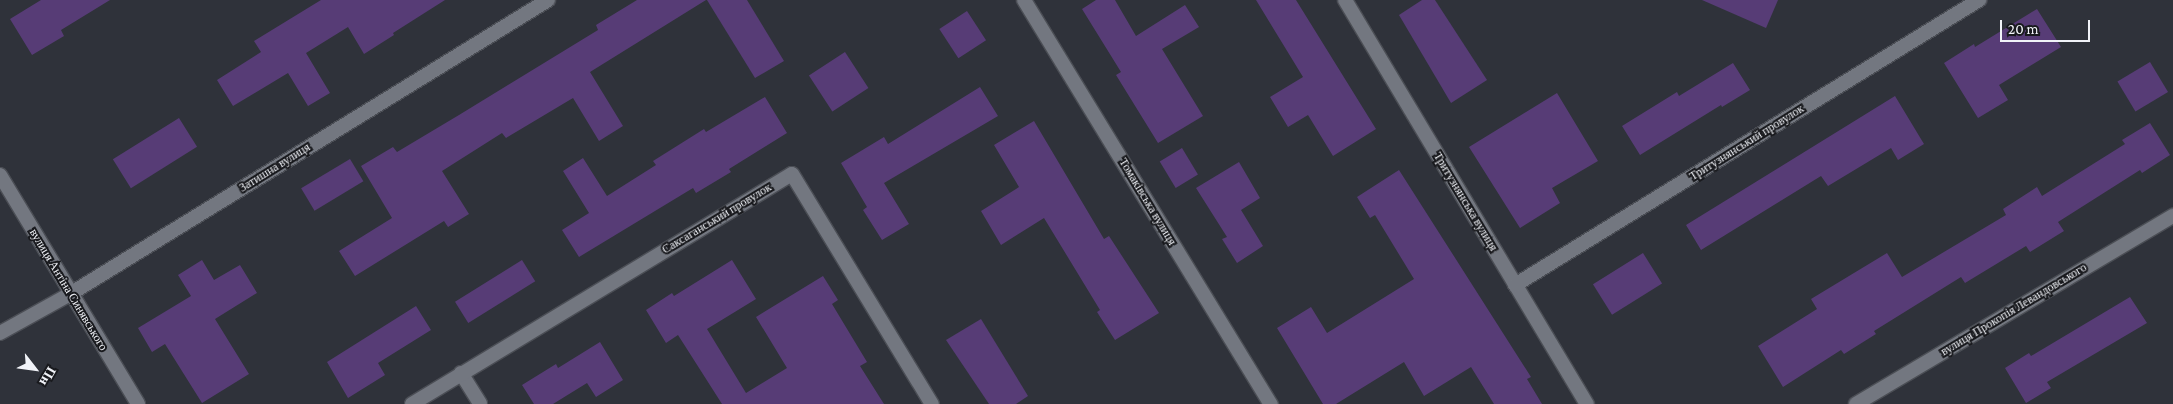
<!DOCTYPE html>
<meta charset="utf-8">
<style>
body{margin:0}
#map{position:relative;width:2173px;height:404px;overflow:hidden;background:#2f323a;font-family:"Crimson Pro",serif}
div>[style]{position:absolute}
.building>*{inset:0;background:#573c76;transform-origin:0 0}
.roads{filter:drop-shadow(1px 0 #4b4e55) drop-shadow(-1px 0 #4b4e55) drop-shadow(0 1px #4b4e55) drop-shadow(0 -1px #4b4e55)}
.minor>*{height:14px;margin:-7px;padding:0 7px;transform-origin:7px;border-radius:7px;background:#737780}
span{translate:-50% -50%;white-space:nowrap;text-align:center;line-height:1.15;-webkit-text-stroke:4px #191a1e;paint-order:stroke}
.street-label{font-size:12px;color:#f1f3f8}
.north{position:absolute;left:10px;top:344px;width:50px;height:50px;-webkit-text-stroke:4px #191a1e;paint-order:stroke;rotate:120deg;font-size:14px;font-weight:700;line-height:20px;text-align:center;color:#f1f3f8}
.north::after{content:'';display:block;margin:auto;width:18px;height:22px;background:#f1f3f8;clip-path:polygon(50% 0,100% 100%,50% 72%,0 100%)}
.scale{position:absolute;left:2000px;top:20px;width:90px;height:22px;box-sizing:border-box;border:2px solid #f1f3f8;border-top:0;padding-left:6px;font-size:15px;line-height:18px;white-space:nowrap;color:#f1f3f8;-webkit-text-stroke:4px #191a1e;paint-order:stroke}
</style>
<div id="map">
<div class="building">
<i style="clip-path:polygon(41px 0,110px 0,61px 30px,64px 36px,32px 55px,10px 19px)"></i>
<i style="clip-path:polygon(321px 0,445px 0,393px 33px,394px 35px,364px 54px,348px 27px,306px 53px,330px 93px,308px 106px,288px 73px,233px 106px,217px 80px,261px 52px,254px 41px)"></i>
<i style="clip-path:polygon(637px 0,706px 0,590px 72px,623px 126px,599px 141px,573px 98px,506px 138px,502px 133px,442px 171px,469px 214px,448px 227px,444px 221px,355px 276px,339px 251px,392px 218px,361px 166px,393px 147px,397px 152px,459px 115px,598px 30px,596px 25px)"></i>
<i style="clip-path:polygon(707px 0,747px 0,784px 61px,755px 78px)"></i>
<i style="clip-path:polygon(1096px 0,1115px 0,1136px 36px,1185px 5px,1199px 27px,1162px 49px,1203px 116px,1158px 143px,1116px 75px,1121px 72px,1082px 9px)"></i>
<i style="clip-path:polygon(1256px 0,1296px 0,1376px 129px,1333px 156px,1308px 115px,1288px 127px,1270px 97px,1303px 77px)"></i>
<i style="clip-path:polygon(1422px 0,1435px 0,1487px 80px,1451px 103px,1399px 15px)"></i>
<i style="clip-path:polygon(1702px 0,1778px 0,1766px 28px)"></i>
<i style="clip-path:polygon(2037px 9px,2061px 47px,1999px 85px,2008px 100px,1978px 118px,1944px 63px,1974px 44px,1975px 47px)"></i>
<i style="left:967px;top:11px;width:35px;height:33px;rotate:57deg"></i>
<i style="left:845px;top:52px;width:43px;height:43px;rotate:57deg"></i>
<i style="left:2150px;top:62px;width:35px;height:38px;rotate:59deg"></i>
<i style="clip-path:polygon(1733px 63px,1750px 90px,1722px 107px,1721px 105px,1640px 155px,1622px 126px,1677px 92px,1679px 96px)"></i>
<i style="clip-path:polygon(980px 87px,998px 116px,884px 183px,909px 224px,882px 240px,863px 210px,867px 207px,841px 163px,884px 137px,888px 144px)"></i>
<i style="clip-path:polygon(1557px 93px,1598px 161px,1552px 188px,1560px 203px,1520px 228px,1469px 147px)"></i>
<i style="clip-path:polygon(1895px 96px,1924px 144px,1898px 160px,1891px 148px,1828px 186px,1821px 176px,1701px 250px,1686px 225px)"></i>
<i style="clip-path:polygon(765px 97px,787px 133px,729px 169px,731px 172px,696px 193px,693px 188px,579px 257px,562px 230px,589px 213px,563px 171px,583px 158px,607px 196px,656px 165px,653px 161px,704px 129px,706px 132px)"></i>
<i style="left:179px;top:118px;width:34px;height:78px;rotate:58deg"></i>
<i style="clip-path:polygon(1034px 121px,1104px 239px,1109px 236px,1159px 313px,1115px 340px,1097px 312px,1100px 310px,1044px 218px,1001px 245px,981px 211px,1019px 187px,994px 145px)"></i>
<i style="clip-path:polygon(2150px 123px,2170px 155px,2142px 173px,2140px 170px,2058px 222px,2064px 231px,2030px 252px,2026px 246px,1965px 283px,1961px 277px,1874px 331px,1876px 334px,1844px 354px,1841px 350px,1783px 387px,1758px 346px,1817px 309px,1811px 299px,1887px 253px,1902px 277px,2006px 215px,2003px 209px,2037px 187px,2042px 196px,2125px 144px,2122px 140px)"></i>
<i style="left:1182px;top:148px;width:31px;height:26px;rotate:59deg"></i>
<i style="left:350px;top:159px;width:26px;height:57px;rotate:59deg"></i>
<i style="clip-path:polygon(1239px 162px,1260px 198px,1241px 210px,1263px 246px,1237px 263px,1222px 239px,1227px 237px,1196px 188px)"></i>
<i style="clip-path:polygon(1399px 170px,1531px 377px,1527px 379px,1542px 404px,1494px 404px,1471px 367px,1424px 396px,1404px 362px,1336px 404px,1323px 404px,1277px 328px,1311px 307px,1327px 333px,1414px 279px,1375px 215px,1370px 218px,1357px 197px)"></i>
<i style="left:1643px;top:253px;width:36px;height:59px;rotate:58deg"></i>
<i style="clip-path:polygon(202px 260px,214px 280px,240px 265px,257px 293px,215px 319px,249px 374px,202px 403px,165px 344px,152px 352px,138px 328px,191px 296px,178px 275px)"></i>
<i style="left:522px;top:260px;width:25px;height:79px;rotate:58deg"></i>
<i style="clip-path:polygon(732px 260px,756px 299px,707px 329px,746px 393px,787px 368px,756px 317px,823px 276px,838px 300px,832px 304px,867px 362px,860px 366px,884px 404px,722px 404px,678px 335px,666px 343px,646px 310px,672px 293px,674px 296px)"></i>
<i style="clip-path:polygon(2130px 297px,2147px 323px,2047px 382px,2051px 388px,2026px 403px,2005px 368px,2029px 353px,2031px 356px)"></i>
<i style="clip-path:polygon(416px 306px,431px 330px,378px 363px,385px 375px,348px 398px,327px 362px)"></i>
<i style="clip-path:polygon(981px 319px,1028px 396px,1016px 404px,989px 404px,946px 340px)"></i>
<i style="clip-path:polygon(600px 342px,623px 380px,596px 397px,587px 383px,553px 404px,534px 404px,522px 385px,556px 364px,558px 368px)"></i>
</div>
<div class="roads">
<div class="minor">
<i style="left:1024px;top:0;width:474px;rotate:58.6deg"></i>
<i style="left:1345px;top:0;width:471px;rotate:59.1deg"></i>
<i style="left:0;top:175px;width:267px;rotate:58.9deg"></i>
<i style="left:1515px;top:285px;width:545px;rotate:-31.56deg"></i>
<i style="left:0;top:333px;width:80px;rotate:-29.1deg"></i>
<i style="left:70px;top:294px;width:561px;rotate:-31.59deg"></i>
<i style="left:461px;top:373px;width:36px;rotate:58deg"></i>
<i style="left:412px;top:404px;width:444px;rotate:-31.2deg"></i>
<i style="left:792px;top:174px;width:269px;rotate:58.7deg"></i>
<i style="left:1856px;top:404px;width:369px;rotate:-30.7deg"></i>
</div>
</div>
<div class="street-label">
<span style="left:1747px;top:143px;rotate:-32deg">Тритузнянський провулок</span>
<span style="left:275px;top:168px;rotate:-32deg">Затишна вулиця</span>
<span style="left:1147px;top:202px;rotate:59deg">Томаківська вулиця</span>
<span style="left:1465px;top:202px;rotate:59deg">Тритузнянська вулиця</span>
<span style="left:717px;top:219px;rotate:-31deg">Саксаганський провулок</span>
<span style="left:68px;top:290px;rotate:59deg">вулиця Антіна Синявського</span>
<span style="left:2014px;top:310px;rotate:-31deg">вулиця Прокопія Левандовського</span>
</div>
<div class="north">Пн</div>
<div class="scale">20 m</div>
</div>
